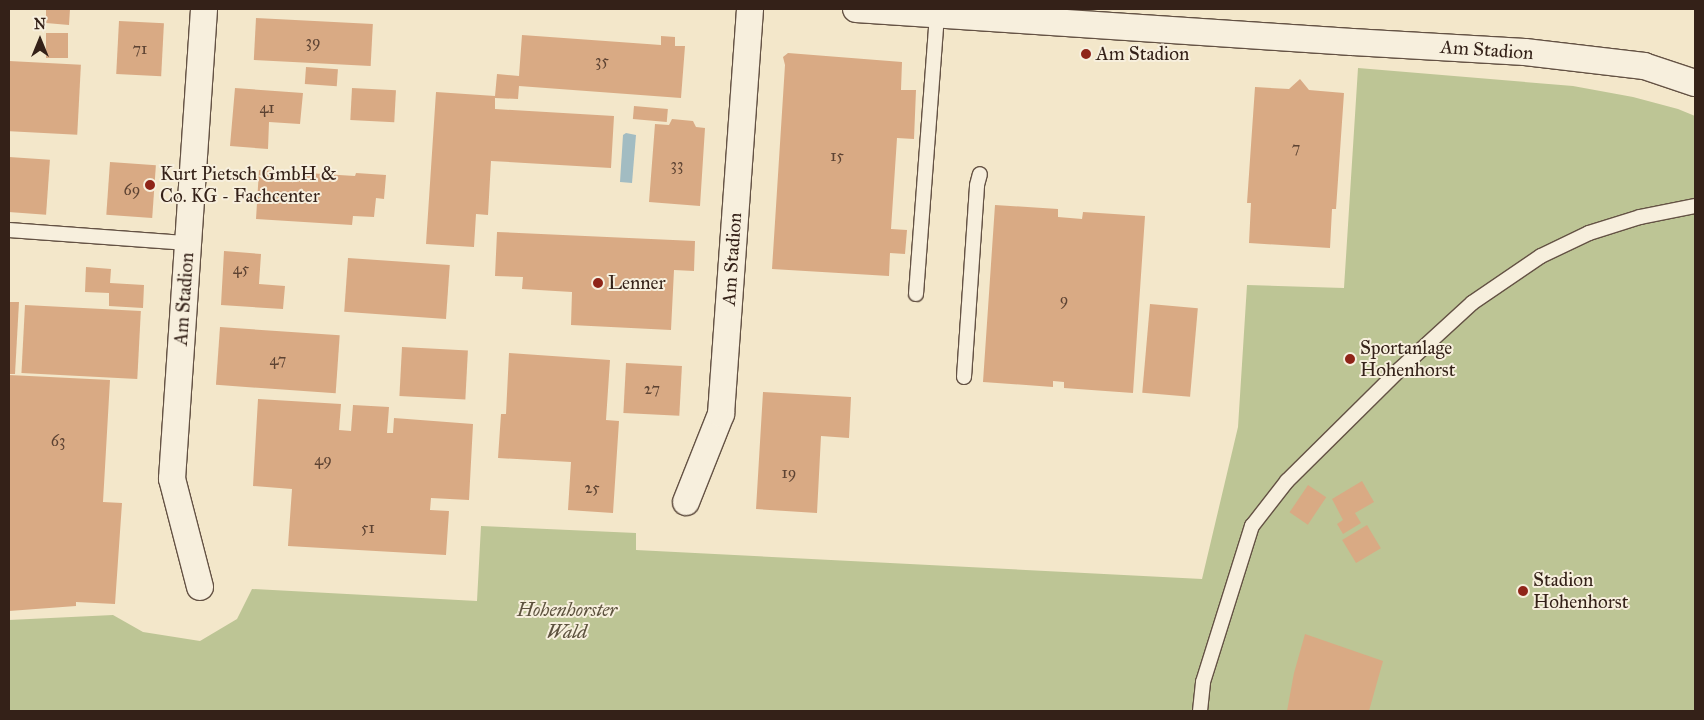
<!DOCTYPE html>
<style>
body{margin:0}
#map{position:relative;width:1704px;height:720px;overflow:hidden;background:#f3e7ca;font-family:"IM FELL Great Primer",serif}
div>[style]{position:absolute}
.green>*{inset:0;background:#bdc595}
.water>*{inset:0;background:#a2bcc2}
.building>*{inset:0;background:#d9aa84;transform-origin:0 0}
.roads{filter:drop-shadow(1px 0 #645244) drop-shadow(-1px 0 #645244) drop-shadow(0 1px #645244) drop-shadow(0 -1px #645244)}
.service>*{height:14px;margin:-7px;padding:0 7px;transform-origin:7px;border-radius:7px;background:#f7efdd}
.minor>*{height:26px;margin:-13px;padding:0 13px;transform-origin:13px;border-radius:13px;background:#f7efdd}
.dots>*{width:14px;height:14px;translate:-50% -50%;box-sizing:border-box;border:2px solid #f7efdd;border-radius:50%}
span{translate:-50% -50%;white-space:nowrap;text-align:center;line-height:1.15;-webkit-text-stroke:4px #f7efdd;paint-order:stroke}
.number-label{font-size:16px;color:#5d4333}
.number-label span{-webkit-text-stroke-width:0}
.street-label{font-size:19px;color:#342118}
.poi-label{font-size:19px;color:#342118}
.left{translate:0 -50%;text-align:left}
.park-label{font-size:19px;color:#5d523e;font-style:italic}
.frame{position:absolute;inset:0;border:10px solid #342118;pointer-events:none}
.north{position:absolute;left:15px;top:15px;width:50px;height:50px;-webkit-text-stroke:4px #f7efdd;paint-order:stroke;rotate:0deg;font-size:14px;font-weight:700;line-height:20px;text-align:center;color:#342118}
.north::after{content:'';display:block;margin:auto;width:18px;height:22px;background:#342118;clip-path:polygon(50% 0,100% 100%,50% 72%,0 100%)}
</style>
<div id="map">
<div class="green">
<i style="clip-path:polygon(1358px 68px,1573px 86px,1633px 97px,1678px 109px,1695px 116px,1695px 711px,9px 711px,9px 620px,113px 615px,143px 632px,200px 641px,237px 619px,252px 589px,477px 601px,481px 526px,636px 533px,636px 550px,1202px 579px,1238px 427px,1247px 285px,1344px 288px)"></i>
</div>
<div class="water">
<i style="clip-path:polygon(626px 133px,636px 135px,632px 183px,620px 182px,623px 135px)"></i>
</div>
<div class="building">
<i style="clip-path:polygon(46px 9px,70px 9px,69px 25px,46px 23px)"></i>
<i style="left:256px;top:18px;width:117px;height:42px;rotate:3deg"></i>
<i style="left:119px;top:21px;width:45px;height:53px;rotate:3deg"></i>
<i style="left:46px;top:33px;width:22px;height:25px"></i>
<i style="clip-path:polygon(522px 35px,661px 45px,661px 36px,675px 37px,675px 46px,685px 46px,681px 98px,519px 86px,518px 99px,495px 98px,495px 109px,614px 116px,611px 168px,491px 161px,488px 215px,476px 214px,474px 247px,426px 244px,436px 92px,495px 96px,497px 74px,519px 76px)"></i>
<i style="clip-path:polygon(788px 53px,902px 62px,901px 90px,916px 90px,914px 139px,897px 138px,891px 229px,907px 230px,905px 254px,890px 253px,889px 276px,772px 269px,785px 65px,783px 57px)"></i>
<i style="left:9px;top:61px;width:72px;height:70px;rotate:3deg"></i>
<i style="left:306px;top:67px;width:32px;height:17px;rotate:4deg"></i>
<i style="clip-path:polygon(1300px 79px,1309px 90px,1344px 93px,1336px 209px,1332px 209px,1330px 248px,1249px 243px,1251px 203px,1247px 203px,1255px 87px,1289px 89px)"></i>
<i style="clip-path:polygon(235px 88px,303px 93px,300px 124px,269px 122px,268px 149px,230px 146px)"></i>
<i style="left:352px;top:88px;width:44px;height:32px;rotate:3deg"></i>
<i style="left:634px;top:106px;width:34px;height:13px;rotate:5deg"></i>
<i style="clip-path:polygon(672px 119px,693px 121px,696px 127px,705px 128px,700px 206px,649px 202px,655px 124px,669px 125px)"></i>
<i style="left:9px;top:157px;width:41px;height:55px;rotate:4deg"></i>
<i style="left:110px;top:162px;width:46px;height:53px;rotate:4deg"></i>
<i style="clip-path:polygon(259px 170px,355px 176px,356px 173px,386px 175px,384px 199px,376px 198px,374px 217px,353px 216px,352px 225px,256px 219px)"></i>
<i style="clip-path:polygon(995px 205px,1058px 209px,1058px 217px,1082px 219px,1083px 212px,1145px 216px,1133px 393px,1064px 388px,1064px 382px,1053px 381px,1053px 387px,983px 382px)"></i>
<i style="clip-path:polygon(497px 232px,695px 241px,694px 271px,674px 270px,671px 330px,571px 325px,572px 292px,522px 289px,523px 277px,495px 276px)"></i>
<i style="clip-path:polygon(224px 251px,261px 254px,259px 284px,285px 286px,283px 309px,221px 305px)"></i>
<i style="left:348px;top:258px;width:102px;height:54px;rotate:4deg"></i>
<i style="clip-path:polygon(86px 267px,111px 269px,110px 283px,144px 285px,143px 308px,109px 306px,109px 293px,85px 292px)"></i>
<i style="clip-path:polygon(9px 302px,19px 302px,15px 374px,9px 374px)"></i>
<i style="left:1150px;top:304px;width:48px;height:89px;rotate:5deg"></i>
<i style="left:25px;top:305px;width:116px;height:68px;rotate:3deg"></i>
<i style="left:220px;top:327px;width:120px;height:58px;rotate:4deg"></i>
<i style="left:402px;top:347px;width:66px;height:49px;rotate:3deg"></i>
<i style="clip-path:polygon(509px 353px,610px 360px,606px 420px,619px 421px,613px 513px,568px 510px,571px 462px,498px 458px,501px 414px,506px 414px)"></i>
<i style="left:626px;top:363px;width:56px;height:50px;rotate:3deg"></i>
<i style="clip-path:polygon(9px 375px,110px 380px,103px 502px,122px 503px,115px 604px,76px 602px,76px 606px,9px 611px)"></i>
<i style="clip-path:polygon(763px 392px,851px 397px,849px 438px,821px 436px,817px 513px,756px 509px)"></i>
<i style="clip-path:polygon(258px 399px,341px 404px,339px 430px,351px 431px,353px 405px,389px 407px,387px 433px,393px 433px,394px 418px,473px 424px,469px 500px,431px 498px,430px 510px,449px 511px,446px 555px,288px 546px,292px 489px,253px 486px)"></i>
<i style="clip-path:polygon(1362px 481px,1374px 502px,1355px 513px,1361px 523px,1343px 534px,1337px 524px,1343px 520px,1332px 499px)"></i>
<i style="left:1308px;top:485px;width:22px;height:33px;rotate:34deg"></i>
<i style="left:1367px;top:525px;width:27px;height:29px;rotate:59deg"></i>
<i style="clip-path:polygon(1305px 634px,1383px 661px,1369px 711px,1287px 711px,1294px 673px)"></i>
</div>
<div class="roads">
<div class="service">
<i style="left:9px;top:230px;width:179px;rotate:4.2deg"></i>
<i style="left:916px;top:294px;width:281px;rotate:-85.7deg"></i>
<i style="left:964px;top:377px;width:192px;rotate:-86.1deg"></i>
<i style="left:977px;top:185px;width:11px;rotate:-75deg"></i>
<i style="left:1200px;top:711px;width:29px;rotate:-84deg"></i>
<i style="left:1203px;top:682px;width:164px;rotate:-72.6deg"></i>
<i style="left:1252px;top:526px;width:57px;rotate:-52.1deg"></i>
<i style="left:1287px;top:481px;width:158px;rotate:-44.7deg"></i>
<i style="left:1399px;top:370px;width:99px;rotate:-42.5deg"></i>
<i style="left:1472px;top:303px;width:83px;rotate:-34.3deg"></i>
<i style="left:1541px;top:256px;width:53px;rotate:-25.6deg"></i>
<i style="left:1589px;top:233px;width:53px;rotate:-17.4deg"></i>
<i style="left:1640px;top:217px;width:56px;rotate:-11.3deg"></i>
</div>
<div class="minor">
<i style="left:856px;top:9px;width:497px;rotate:3.8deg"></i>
<i style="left:1352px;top:42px;width:173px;rotate:3.3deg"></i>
<i style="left:1525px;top:52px;width:120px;rotate:6.7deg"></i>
<i style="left:1644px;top:66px;width:54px;rotate:18.4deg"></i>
<i style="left:686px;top:502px;width:95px;rotate:-68.3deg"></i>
<i style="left:721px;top:414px;width:406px;rotate:-85.9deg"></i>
<i style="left:200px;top:587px;width:112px;rotate:-104.5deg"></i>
<i style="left:172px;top:479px;width:471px;rotate:-86.1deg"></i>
</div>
</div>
<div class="dots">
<i style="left:1086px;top:54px;background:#8f2418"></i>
<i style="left:150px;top:185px;background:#8f2418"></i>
<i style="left:598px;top:283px;background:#8f2418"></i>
<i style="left:1350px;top:359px;background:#8f2418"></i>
<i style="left:1523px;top:591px;background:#8f2418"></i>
</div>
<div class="number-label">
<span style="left:313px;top:42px">39</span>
<span style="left:140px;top:49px">71</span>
<span style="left:602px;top:61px">35</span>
<span style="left:267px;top:108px">41</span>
<span style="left:1296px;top:148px">7</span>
<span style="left:837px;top:156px">15</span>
<span style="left:677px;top:165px">33</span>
<span style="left:132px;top:190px">69</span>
<span style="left:241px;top:269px">45</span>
<span style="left:1064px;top:300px">9</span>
<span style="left:278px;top:360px">47</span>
<span style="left:652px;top:389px">27</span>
<span style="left:58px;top:441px">63</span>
<span style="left:323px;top:460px">49</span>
<span style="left:789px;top:473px">19</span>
<span style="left:592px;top:488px">25</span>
<span style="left:368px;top:528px">51</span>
</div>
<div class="street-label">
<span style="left:1487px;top:50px;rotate:4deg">Am Stadion</span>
<span style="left:732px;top:259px;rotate:-86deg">Am Stadion</span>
<span style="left:184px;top:299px;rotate:-86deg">Am Stadion</span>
</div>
<div class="poi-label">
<span class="left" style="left:1096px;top:54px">Am Stadion</span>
<span class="left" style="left:160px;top:185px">Kurt Pietsch GmbH &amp;<br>Co. KG - Fachcenter</span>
<span class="left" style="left:608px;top:283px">Lenner</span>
<span class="left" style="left:1360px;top:359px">Sportanlage<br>Hohenhorst</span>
<span class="left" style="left:1533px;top:591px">Stadion<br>Hohenhorst</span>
</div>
<div class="park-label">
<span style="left:567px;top:621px">Hohenhorster<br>Wald</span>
</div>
<div class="frame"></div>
<div class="north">N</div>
</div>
